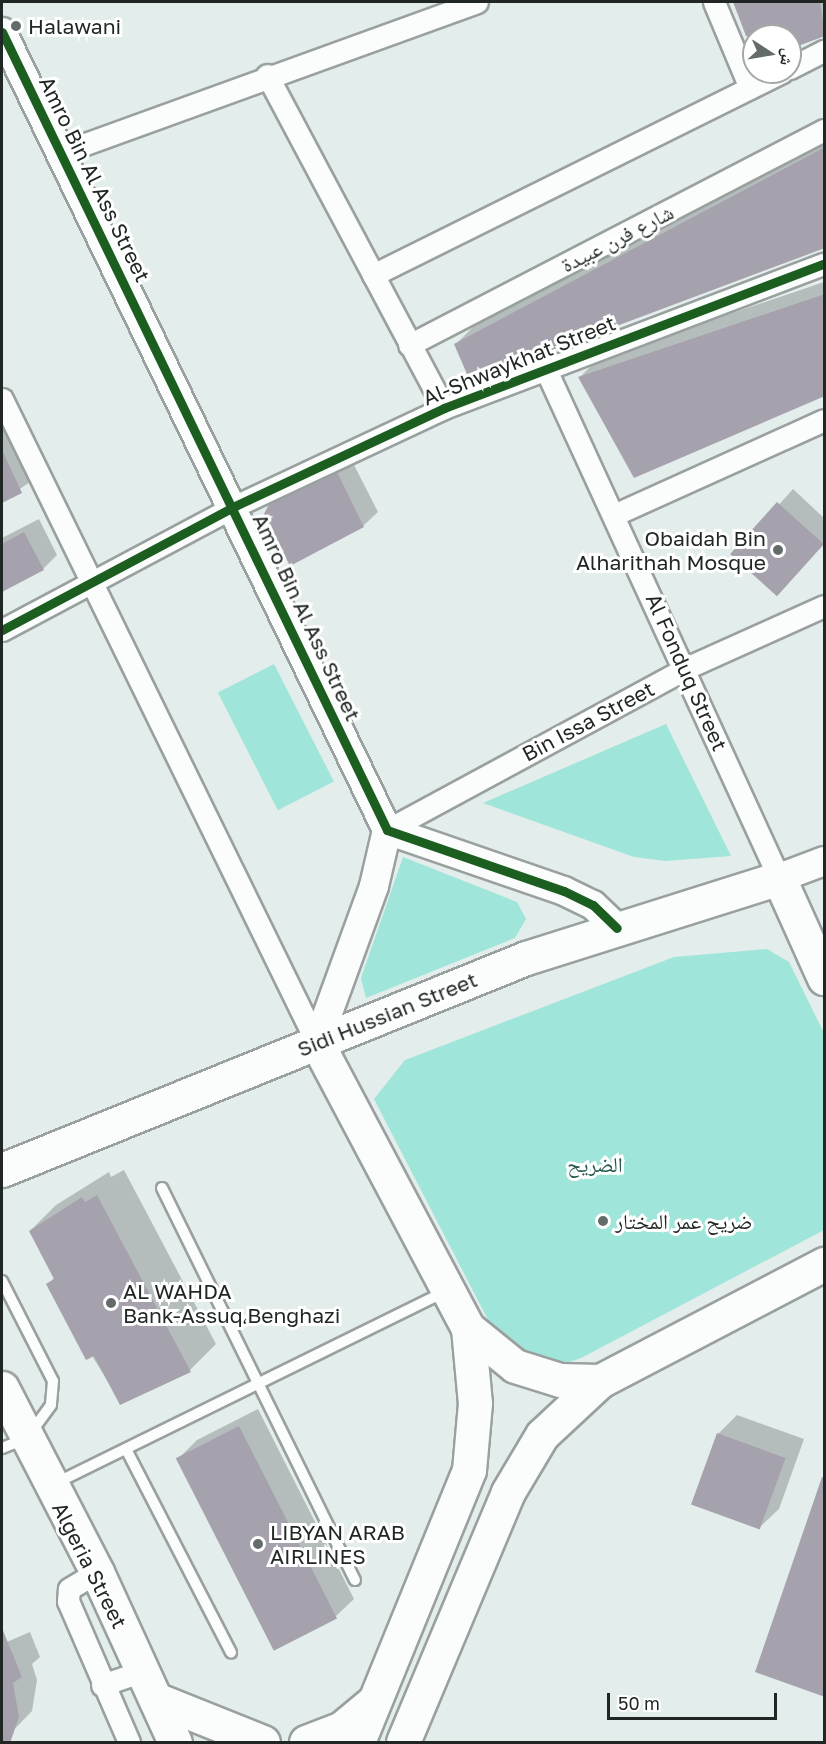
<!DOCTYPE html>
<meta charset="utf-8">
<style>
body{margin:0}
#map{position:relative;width:826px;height:1744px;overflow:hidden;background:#e3edeb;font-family:"Golos Text","Noto Naskh Arabic",sans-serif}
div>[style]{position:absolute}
.green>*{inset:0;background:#a0e5d9;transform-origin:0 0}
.shadow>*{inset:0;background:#0003}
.building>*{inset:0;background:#a6a2ad;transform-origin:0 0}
.roads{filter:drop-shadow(2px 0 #99a09f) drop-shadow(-2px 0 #99a09f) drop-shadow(0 2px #99a09f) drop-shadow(0 -2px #99a09f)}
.lane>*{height:10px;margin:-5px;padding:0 5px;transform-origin:5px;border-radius:5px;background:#fbfcfc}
.street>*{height:21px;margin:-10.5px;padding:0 10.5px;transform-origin:10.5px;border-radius:10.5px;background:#fbfcfc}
.secondary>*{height:28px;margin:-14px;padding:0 14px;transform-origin:14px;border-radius:14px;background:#fbfcfc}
.primary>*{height:33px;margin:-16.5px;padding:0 16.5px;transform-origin:16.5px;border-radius:16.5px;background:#fbfcfc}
.cycleway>*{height:9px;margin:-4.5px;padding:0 4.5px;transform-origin:4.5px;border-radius:4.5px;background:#1b5e20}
.dots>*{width:16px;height:16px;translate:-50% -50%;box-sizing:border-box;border:3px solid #fff;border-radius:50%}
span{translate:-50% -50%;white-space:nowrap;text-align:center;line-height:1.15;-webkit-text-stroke:6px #fff;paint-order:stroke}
.poi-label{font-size:21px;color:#1f2624}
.left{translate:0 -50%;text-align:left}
.right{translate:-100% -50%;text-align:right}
.street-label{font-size:21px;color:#1f2624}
.park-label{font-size:21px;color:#255a51}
.frame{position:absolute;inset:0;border:3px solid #1f2624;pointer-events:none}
.north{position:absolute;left:742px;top:24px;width:60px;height:60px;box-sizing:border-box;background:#fff;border:2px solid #a5a8a7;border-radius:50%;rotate:102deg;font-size:16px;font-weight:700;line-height:24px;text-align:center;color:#1f2624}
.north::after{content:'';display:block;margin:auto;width:21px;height:27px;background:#646c6a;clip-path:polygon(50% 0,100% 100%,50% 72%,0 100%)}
.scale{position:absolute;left:607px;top:1693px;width:170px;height:27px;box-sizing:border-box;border:3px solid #1f2624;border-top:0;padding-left:8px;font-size:18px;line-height:21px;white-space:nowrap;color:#1f2624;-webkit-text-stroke:4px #fff;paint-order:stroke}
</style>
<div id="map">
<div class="green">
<i style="left:274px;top:664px;width:132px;height:63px;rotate:63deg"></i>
<i style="clip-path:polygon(666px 724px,731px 856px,665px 861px,634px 857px,483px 803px)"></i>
<i style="clip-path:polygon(403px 857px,517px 902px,526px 919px,515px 938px,366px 998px,361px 978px)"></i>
<i style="clip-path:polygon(767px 949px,789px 962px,824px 1033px,824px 1230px,581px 1358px,553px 1368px,502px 1347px,374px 1099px,405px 1060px,674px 957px)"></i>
</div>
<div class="shadow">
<i style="clip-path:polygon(735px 2px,824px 2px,824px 34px,790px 48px,790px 36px,754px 36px,754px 54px)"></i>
<i style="clip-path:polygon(824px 140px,824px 246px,456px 344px,475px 325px)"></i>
<i style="clip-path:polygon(824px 282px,824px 394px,580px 377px,599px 358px)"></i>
<i style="clip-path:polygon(2px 405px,36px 478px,2px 501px)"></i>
<i style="clip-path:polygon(351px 459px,378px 512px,363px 526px,270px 505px,285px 490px)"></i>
<i style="clip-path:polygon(793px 489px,824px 518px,824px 542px,779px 589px,734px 555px)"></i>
<i style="clip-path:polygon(39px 519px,57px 555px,43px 569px,2px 590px,2px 538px)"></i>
<i style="clip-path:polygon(124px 1170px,216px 1344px,190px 1370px,121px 1403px,48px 1284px,55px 1277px,30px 1231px,56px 1205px,109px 1172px,111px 1177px)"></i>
<i style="clip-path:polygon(258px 1409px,354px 1599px,335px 1617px,274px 1649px,178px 1459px,197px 1440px)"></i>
<i style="clip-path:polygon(737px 1415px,804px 1439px,779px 1509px,760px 1527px,693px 1503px,719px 1433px)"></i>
<i style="clip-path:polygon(30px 1632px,40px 1657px,32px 1664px,37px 1680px,32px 1711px,2px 1742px,2px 1644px)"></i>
</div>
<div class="building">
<i style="clip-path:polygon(733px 2px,820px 2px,825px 36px,790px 49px,790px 36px,746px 36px)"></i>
<i style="clip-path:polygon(825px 147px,825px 248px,470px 381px,454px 344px)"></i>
<i style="clip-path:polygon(825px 294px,825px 396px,634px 478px,578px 377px)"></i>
<i style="clip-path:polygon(2px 450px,22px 493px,2px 503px)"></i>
<i style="clip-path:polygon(337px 472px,364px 527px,290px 566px,264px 514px,269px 504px)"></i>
<i style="left:777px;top:502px;width:63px;height:70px;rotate:42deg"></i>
<i style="clip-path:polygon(24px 532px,44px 570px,2px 592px,2px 544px)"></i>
<i style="clip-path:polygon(97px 1195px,191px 1372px,120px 1405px,94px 1356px,86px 1360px,46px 1284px,54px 1279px,29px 1231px,82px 1197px,85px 1202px)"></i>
<i style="left:239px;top:1426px;width:216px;height:71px;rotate:63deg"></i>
<i style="left:717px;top:1433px;width:73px;height:76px;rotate:20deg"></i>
<i style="clip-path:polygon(822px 1477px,825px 1478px,825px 1697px,755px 1672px)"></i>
<i style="clip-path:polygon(2px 1628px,22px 1677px,13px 1683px,19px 1717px,10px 1743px,2px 1743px)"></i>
</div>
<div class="roads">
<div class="lane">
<i style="left:162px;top:1188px;width:437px;rotate:63.8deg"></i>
<i style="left:2px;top:1281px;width:112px;rotate:63deg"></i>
<i style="left:53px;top:1381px;width:24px;rotate:95deg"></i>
<i style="left:51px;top:1405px;width:41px;rotate:126deg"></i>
<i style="left:27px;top:1438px;width:27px;rotate:158deg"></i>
<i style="left:126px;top:1449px;width:229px;rotate:62.7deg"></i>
<i style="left:56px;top:1483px;width:435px;rotate:-26.2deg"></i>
</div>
<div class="street">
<i style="left:714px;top:2px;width:93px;rotate:67.3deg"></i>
<i style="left:790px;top:68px;width:38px;rotate:-27deg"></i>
<i style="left:267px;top:75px;width:377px;rotate:62deg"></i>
<i style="left:63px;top:152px;width:440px;rotate:-19.9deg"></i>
<i style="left:373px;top:275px;width:457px;rotate:-26.4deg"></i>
<i style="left:409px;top:345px;width:467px;rotate:-27.4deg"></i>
<i style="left:546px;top:370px;width:559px;rotate:65.36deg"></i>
<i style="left:2px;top:399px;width:717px;rotate:63.94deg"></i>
<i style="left:616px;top:514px;width:228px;rotate:-24.3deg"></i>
<i style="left:2px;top:630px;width:264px;rotate:-28deg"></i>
<i style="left:235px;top:506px;width:231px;rotate:-25.1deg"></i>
<i style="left:444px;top:408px;width:406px;rotate:-20.8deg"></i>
<i style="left:387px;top:830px;width:340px;rotate:-28.4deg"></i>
<i style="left:686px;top:668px;width:151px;rotate:-24.2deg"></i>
<i style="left:97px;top:1572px;width:33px;rotate:149deg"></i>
<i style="left:69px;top:1589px;width:12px;rotate:95deg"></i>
<i style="left:68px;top:1601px;width:154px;rotate:66.6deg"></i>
<i style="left:102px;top:1685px;width:43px;rotate:-18.9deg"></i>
</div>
<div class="secondary">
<i style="left:2px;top:32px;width:886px;rotate:64.24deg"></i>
<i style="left:387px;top:830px;width:187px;rotate:19deg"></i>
<i style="left:564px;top:891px;width:32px;rotate:26deg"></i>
<i style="left:593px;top:905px;width:33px;rotate:44deg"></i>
<i style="left:779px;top:878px;width:48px;rotate:-20.7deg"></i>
<i style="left:317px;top:1043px;width:167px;rotate:-70deg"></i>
<i style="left:374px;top:886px;width:57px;rotate:-76.9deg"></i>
</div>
<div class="primary">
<i style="left:317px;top:1043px;width:323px;rotate:62.1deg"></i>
<i style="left:468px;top:1328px;width:75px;rotate:84.7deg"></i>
<i style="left:475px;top:1403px;width:67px;rotate:95.1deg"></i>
<i style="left:469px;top:1470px;width:294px;rotate:112.2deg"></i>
<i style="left:2px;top:1170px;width:565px;rotate:-22.03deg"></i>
<i style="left:526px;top:958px;width:265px;rotate:-17.5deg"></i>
<i style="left:779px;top:878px;width:110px;rotate:65.8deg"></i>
<i style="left:468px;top:1328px;width:60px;rotate:39deg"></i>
<i style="left:515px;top:1366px;width:47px;rotate:17.3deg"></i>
<i style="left:560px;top:1380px;width:40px;rotate:1.4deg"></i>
<i style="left:2px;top:1388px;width:207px;rotate:62.7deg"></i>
<i style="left:97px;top:1572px;width:187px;rotate:65.4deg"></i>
<i style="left:158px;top:1700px;width:113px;rotate:21.8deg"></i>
<i style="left:306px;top:1742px;width:39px;rotate:-21deg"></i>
<i style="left:342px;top:1728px;width:40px;rotate:-40deg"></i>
<i style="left:403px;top:1742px;width:271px;rotate:-67.2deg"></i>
<i style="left:508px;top:1492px;width:66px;rotate:-59.2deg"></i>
<i style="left:542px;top:1435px;width:79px;rotate:-43deg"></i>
<i style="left:600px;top:1381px;width:253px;rotate:-27.6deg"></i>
</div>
</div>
<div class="cycleway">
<i style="left:2px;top:32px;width:886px;rotate:64.24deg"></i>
<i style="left:387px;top:830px;width:187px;rotate:19deg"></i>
<i style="left:564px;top:891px;width:32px;rotate:26deg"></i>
<i style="left:593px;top:905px;width:33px;rotate:44deg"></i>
<i style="left:2px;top:630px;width:264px;rotate:-28deg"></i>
<i style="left:235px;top:506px;width:231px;rotate:-25.1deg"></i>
<i style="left:444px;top:408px;width:406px;rotate:-20.8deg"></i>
</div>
<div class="dots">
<i style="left:16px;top:26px;background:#646c6a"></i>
<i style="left:778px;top:550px;background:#646c6a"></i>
<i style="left:603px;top:1221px;background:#646c6a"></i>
<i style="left:111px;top:1303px;background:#646c6a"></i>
<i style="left:258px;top:1544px;background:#646c6a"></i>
</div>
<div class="poi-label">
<span class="left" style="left:28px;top:26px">Halawani</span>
<span class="right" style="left:766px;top:550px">Obaidah Bin<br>Alharithah Mosque</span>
<span class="left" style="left:615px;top:1221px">ضريح عمر المختار</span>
<span class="left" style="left:123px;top:1303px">AL WAHDA<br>Bank-Assuq،Benghazi</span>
<span class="left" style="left:270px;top:1544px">LIBYAN ARAB<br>AIRLINES</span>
</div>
<div class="street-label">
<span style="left:95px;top:179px;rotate:64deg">Amro Bin Al Ass Street</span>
<span style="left:617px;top:238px;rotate:-27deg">شارع فرن عبيدة</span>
<span style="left:519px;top:360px;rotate:-22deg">Al-Shwaykhat Street</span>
<span style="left:307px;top:617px;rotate:65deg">Amro Bin Al Ass Street</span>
<span style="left:687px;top:672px;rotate:66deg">Al Fonduq Street</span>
<span style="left:588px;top:721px;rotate:-28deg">Bin Issa Street</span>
<span style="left:387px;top:1014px;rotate:-22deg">Sidi Hussian Street</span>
<span style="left:90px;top:1565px;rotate:63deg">Algeria Street</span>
</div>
<div class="park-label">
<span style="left:595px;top:1164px">الضريح</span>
</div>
<div class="frame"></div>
<div class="north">ش</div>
<div class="scale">50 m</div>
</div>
